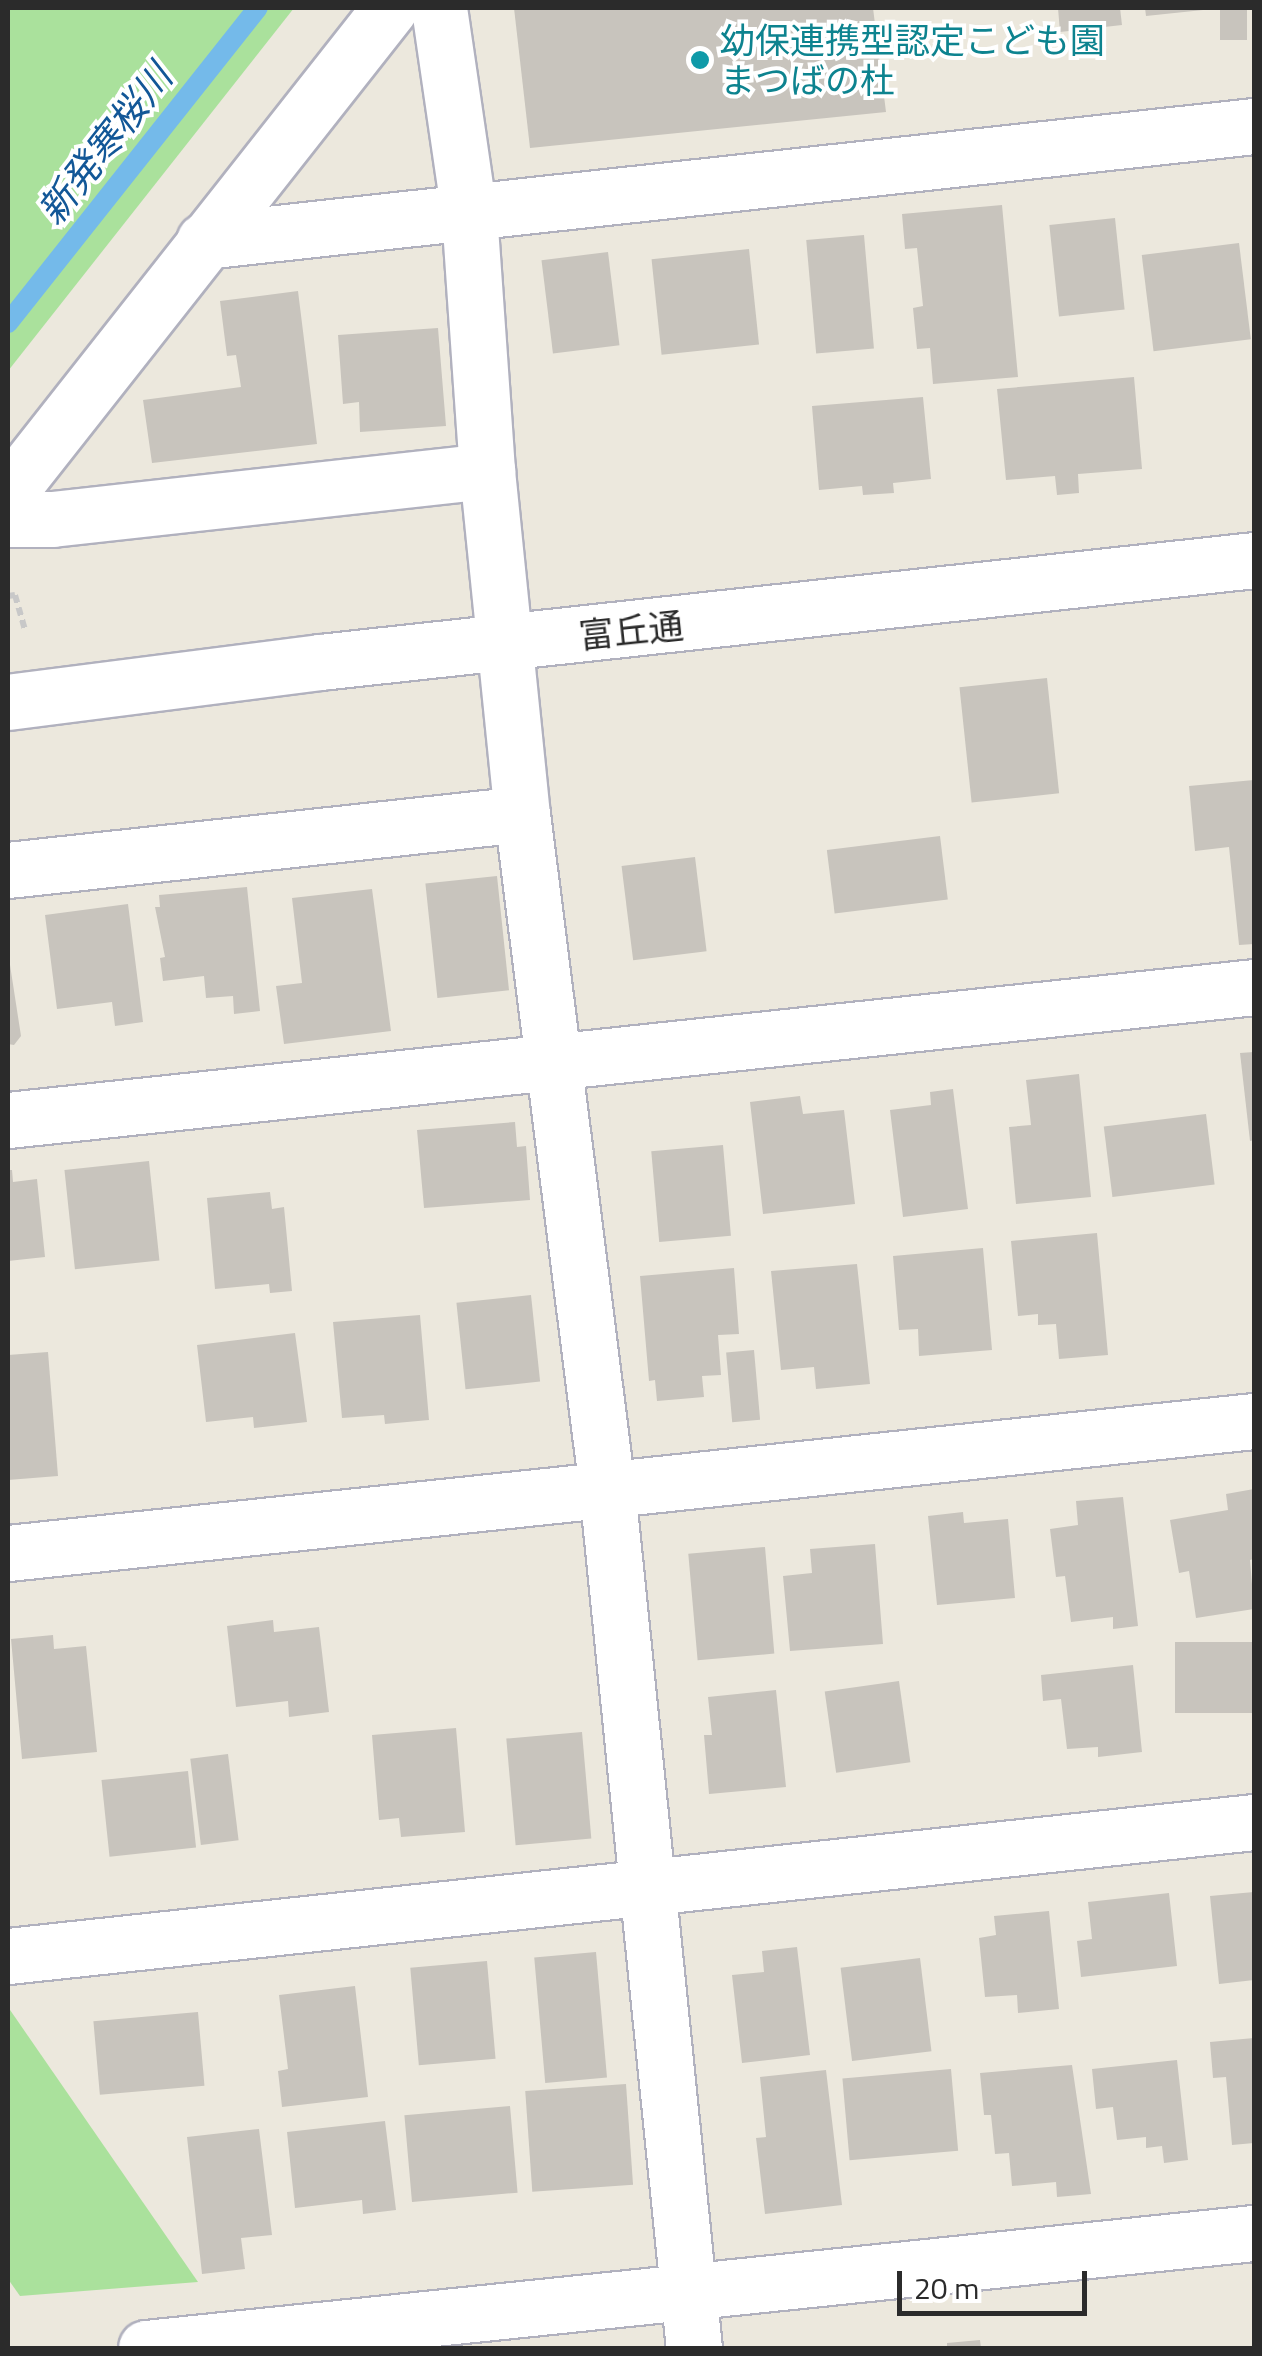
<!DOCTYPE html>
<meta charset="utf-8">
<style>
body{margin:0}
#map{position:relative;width:1262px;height:2356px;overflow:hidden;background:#ece8dd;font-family:"Titillium Web","Noto Sans JP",sans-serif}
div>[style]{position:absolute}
.green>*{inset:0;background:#aae19c}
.stream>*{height:20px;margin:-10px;padding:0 10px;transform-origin:10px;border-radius:10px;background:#74baea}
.building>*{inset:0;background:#c8c4bd;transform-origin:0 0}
.path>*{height:6px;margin-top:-3px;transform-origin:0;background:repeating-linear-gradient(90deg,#c8c8c8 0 8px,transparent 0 13px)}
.roads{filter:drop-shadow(2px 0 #b1b1be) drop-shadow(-2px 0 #b1b1be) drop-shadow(0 2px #b1b1be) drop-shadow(0 -2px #b1b1be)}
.street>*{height:55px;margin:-27.5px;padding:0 27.5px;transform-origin:27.5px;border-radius:27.5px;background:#fff}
.secondary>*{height:55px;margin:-27.5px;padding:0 27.5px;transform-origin:27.5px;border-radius:27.5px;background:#fff}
.dots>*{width:28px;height:28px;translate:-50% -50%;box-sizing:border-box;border:5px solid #fff;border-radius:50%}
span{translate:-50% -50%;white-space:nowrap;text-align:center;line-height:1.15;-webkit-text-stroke:8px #fff;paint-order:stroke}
.culture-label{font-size:35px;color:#0d838f}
.left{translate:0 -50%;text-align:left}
.street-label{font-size:35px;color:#2b2b2b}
.water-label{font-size:38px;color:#125797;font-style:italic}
.frame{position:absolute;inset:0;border:10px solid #2b2b2b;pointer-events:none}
.scale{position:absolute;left:897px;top:2271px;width:190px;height:45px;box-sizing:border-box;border:5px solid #2b2b2b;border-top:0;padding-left:12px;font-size:30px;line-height:35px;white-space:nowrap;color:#2b2b2b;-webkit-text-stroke:8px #fff;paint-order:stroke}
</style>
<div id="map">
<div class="green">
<i style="clip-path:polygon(8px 8px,294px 8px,8px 371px)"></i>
<i style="clip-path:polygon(8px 2007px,198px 2282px,20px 2296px,8px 2279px)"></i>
</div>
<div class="stream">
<i style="left:8px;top:323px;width:402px;rotate:-51.6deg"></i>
</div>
<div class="building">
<i style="clip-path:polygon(514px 8px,873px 8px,886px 112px,530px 148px)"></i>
<i style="clip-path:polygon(1058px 8px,1120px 8px,1122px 25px,1060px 32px)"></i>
<i style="clip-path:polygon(1145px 8px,1203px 8px,1203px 10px,1146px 16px)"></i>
<i style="left:1220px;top:8px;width:27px;height:32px"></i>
<i style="clip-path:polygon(1002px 205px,1018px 377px,933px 384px,930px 348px,917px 349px,913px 308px,923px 306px,917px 248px,905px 249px,902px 214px)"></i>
<i style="left:1115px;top:218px;width:92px;height:66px;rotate:84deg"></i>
<i style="left:864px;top:235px;width:114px;height:58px;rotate:85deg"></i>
<i style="left:1239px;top:243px;width:97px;height:98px;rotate:83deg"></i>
<i style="left:749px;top:249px;width:96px;height:98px;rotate:84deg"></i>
<i style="left:608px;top:252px;width:94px;height:67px;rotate:83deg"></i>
<i style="clip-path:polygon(298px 291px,317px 444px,152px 463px,143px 400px,241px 387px,236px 355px,227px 356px,220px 301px)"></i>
<i style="clip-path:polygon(438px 328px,446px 426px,360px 432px,359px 402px,343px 404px,338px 335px)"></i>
<i style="clip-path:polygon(1134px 377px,1142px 469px,1078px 474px,1079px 493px,1057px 495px,1055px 476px,1006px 480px,997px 389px)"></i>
<i style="clip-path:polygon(923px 397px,931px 479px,893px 483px,894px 493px,863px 495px,862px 486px,819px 490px,812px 406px)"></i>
<i style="left:1047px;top:678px;width:116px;height:88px;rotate:84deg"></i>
<i style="clip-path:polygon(1254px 780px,1254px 944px,1239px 945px,1229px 847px,1195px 851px,1189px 786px)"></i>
<i style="left:940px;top:836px;width:64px;height:114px;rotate:83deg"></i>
<i style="left:695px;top:857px;width:95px;height:74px;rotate:83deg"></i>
<i style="left:497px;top:876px;width:115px;height:72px;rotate:84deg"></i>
<i style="clip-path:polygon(247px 887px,260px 1011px,234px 1014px,233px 996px,206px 998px,204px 976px,163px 981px,160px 958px,165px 957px,155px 907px,160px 907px,159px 895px)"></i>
<i style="clip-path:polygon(372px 889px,391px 1031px,284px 1044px,276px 986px,302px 983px,292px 898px)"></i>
<i style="clip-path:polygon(128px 904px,143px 1022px,115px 1026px,112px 1002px,57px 1009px,45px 915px)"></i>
<i style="clip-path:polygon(8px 952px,21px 1036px,14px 1045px,8px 1044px)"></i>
<i style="clip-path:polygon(1254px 1052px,1254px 1140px,1250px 1141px,1240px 1053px)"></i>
<i style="clip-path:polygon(1079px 1074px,1091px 1197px,1016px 1204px,1009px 1127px,1031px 1125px,1026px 1080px)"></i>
<i style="clip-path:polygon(953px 1089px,968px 1209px,903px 1217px,890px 1110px,931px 1105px,930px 1092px)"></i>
<i style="clip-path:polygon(800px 1096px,803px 1114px,844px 1110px,855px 1204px,763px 1214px,750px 1102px)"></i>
<i style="left:1206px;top:1114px;width:71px;height:103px;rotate:83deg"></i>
<i style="clip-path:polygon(515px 1122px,517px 1147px,526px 1146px,530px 1200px,424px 1208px,417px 1130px)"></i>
<i style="left:723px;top:1145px;width:91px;height:72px;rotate:85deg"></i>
<i style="left:149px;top:1161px;width:100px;height:85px;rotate:84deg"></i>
<i style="clip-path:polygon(8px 1170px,12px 1170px,13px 1182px,37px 1179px,45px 1257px,8px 1261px)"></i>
<i style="clip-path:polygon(270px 1192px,272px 1209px,284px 1207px,292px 1291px,270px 1293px,269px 1284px,215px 1289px,207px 1198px)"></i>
<i style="clip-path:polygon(1097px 1233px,1108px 1355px,1059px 1359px,1056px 1324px,1038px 1325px,1038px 1314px,1018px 1316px,1011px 1241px)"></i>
<i style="clip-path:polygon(983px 1248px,992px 1350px,919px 1356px,918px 1329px,899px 1330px,893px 1256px)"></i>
<i style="clip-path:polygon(857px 1264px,870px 1384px,816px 1389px,814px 1367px,781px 1370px,771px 1271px)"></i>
<i style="clip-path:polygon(734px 1268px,739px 1334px,718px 1335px,721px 1375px,702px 1376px,704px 1397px,657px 1401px,655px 1380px,649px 1381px,640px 1276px)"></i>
<i style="left:531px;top:1295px;width:87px;height:75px;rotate:84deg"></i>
<i style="clip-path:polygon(420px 1315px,429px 1420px,385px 1424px,384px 1415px,342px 1418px,333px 1322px)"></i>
<i style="clip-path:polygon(295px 1333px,307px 1422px,254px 1428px,253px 1417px,206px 1422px,197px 1345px)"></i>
<i style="left:754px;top:1350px;width:70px;height:28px;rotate:85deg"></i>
<i style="clip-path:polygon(48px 1352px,58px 1476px,8px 1480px,8px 1355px)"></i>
<i style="clip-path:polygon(1254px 1489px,1254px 1559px,1250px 1560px,1254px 1609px,1196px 1618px,1189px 1571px,1179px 1573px,1170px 1520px,1228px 1510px,1226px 1494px)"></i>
<i style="clip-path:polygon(1123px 1497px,1138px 1626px,1113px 1629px,1113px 1617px,1071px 1622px,1065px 1576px,1056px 1577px,1050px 1529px,1078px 1525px,1076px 1501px)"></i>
<i style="clip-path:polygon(963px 1512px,964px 1523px,1008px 1519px,1015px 1598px,937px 1605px,928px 1516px)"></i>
<i style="clip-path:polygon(875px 1544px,883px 1644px,790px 1651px,783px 1576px,812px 1573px,810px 1549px)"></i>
<i style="left:765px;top:1547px;width:107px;height:77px;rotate:85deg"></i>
<i style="clip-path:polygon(273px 1620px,274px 1632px,319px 1627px,329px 1712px,289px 1717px,288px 1701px,236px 1707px,227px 1626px)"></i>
<i style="clip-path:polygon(53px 1635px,54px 1649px,86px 1646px,97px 1752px,22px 1759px,11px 1639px)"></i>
<i style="left:1254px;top:1642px;width:71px;height:79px;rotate:90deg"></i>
<i style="clip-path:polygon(1133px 1665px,1142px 1752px,1098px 1757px,1098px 1747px,1067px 1749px,1061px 1699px,1043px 1701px,1041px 1675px)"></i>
<i style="left:899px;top:1681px;width:82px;height:75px;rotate:82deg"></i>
<i style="clip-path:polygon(776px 1690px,786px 1787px,709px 1794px,704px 1735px,712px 1735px,708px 1697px)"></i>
<i style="clip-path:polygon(456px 1728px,465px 1832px,401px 1837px,399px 1818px,379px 1820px,372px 1735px)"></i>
<i style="left:582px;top:1732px;width:107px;height:76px;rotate:85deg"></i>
<i style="left:228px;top:1754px;width:87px;height:38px;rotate:83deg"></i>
<i style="left:188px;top:1771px;width:77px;height:87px;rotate:84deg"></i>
<i style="clip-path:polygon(1254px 1892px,1254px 1980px,1219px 1984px,1210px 1896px)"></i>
<i style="clip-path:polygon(1169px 1893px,1177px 1966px,1081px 1977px,1077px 1941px,1092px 1939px,1088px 1902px)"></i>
<i style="clip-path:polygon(1049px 1911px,1059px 2009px,1018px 2013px,1017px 1995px,985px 1997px,979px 1938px,996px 1935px,994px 1916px)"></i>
<i style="clip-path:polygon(797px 1947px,810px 2055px,742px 2063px,732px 1975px,764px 1972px,762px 1951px)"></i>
<i style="left:596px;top:1952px;width:126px;height:62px;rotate:85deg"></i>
<i style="left:920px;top:1958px;width:94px;height:80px;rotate:83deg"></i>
<i style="left:487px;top:1961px;width:98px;height:77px;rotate:85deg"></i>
<i style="clip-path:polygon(355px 1986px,368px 2097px,282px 2107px,278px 2071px,288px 2069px,279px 1995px)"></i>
<i style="left:198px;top:2012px;width:74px;height:105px;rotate:85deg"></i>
<i style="clip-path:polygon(1254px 2038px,1254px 2143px,1232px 2145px,1226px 2077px,1213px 2078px,1210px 2042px)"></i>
<i style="clip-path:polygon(1177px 2060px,1188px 2160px,1164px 2163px,1162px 2146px,1146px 2148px,1146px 2137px,1117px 2140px,1113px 2107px,1096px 2109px,1092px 2069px)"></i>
<i style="clip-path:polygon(1072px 2065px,1091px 2194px,1057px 2197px,1056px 2182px,1012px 2186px,1009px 2153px,995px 2154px,991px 2115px,984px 2115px,980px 2073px)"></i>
<i style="left:951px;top:2069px;width:82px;height:109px;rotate:85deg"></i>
<i style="clip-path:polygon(826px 2070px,842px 2205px,765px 2214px,756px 2138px,766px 2137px,760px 2077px)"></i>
<i style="left:626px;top:2084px;width:101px;height:101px;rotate:86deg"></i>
<i style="left:510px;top:2106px;width:87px;height:106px;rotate:85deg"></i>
<i style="clip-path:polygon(385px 2121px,396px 2210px,363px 2214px,362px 2200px,295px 2208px,287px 2132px)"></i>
<i style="clip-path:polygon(259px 2129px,272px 2235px,241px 2238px,245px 2269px,202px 2274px,187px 2137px)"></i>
<i style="clip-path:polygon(980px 2340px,981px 2348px,947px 2348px,947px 2343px)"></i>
</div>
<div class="path">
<i style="left:8px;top:596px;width:7px;rotate:-8deg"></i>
<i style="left:15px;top:595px;width:36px;rotate:74deg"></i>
</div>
<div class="roads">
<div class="street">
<i style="left:439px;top:8px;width:207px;rotate:81.7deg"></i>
<i style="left:469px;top:213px;width:259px;rotate:86deg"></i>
<i style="left:487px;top:471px;width:345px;rotate:84.2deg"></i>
<i style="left:522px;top:814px;width:680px;rotate:82.82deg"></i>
<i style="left:607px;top:1489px;width:863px;rotate:84.22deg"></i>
<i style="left:204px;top:241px;width:1056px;rotate:-6.25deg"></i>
<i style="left:8px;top:493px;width:617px;rotate:-51.78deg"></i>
<i style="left:8px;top:519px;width:44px"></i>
<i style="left:52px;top:519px;width:438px;rotate:-6.3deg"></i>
<i style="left:8px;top:870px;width:517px;rotate:-6.22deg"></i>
<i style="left:8px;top:1120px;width:1253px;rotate:-6.09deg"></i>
<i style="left:8px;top:1553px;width:1253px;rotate:-6.05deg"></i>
<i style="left:8px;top:1956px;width:1253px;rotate:-6.14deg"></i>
<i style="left:146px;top:2348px;width:1114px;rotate:-5.93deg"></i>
</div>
<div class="secondary">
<i style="left:8px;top:702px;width:315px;rotate:-7.3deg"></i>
<i style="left:320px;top:662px;width:940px;rotate:-6.23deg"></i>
</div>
</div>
<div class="dots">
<i style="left:700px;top:60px;background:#0f9aa8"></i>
</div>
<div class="culture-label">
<span class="left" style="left:720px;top:60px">幼保連携型認定こども園<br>まつばの杜</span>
</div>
<div class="street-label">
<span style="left:631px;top:630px;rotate:-6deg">富丘通</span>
</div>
<div class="water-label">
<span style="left:105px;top:144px;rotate:-52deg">新発寒桜川</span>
</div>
<div class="frame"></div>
<div class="scale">20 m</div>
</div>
